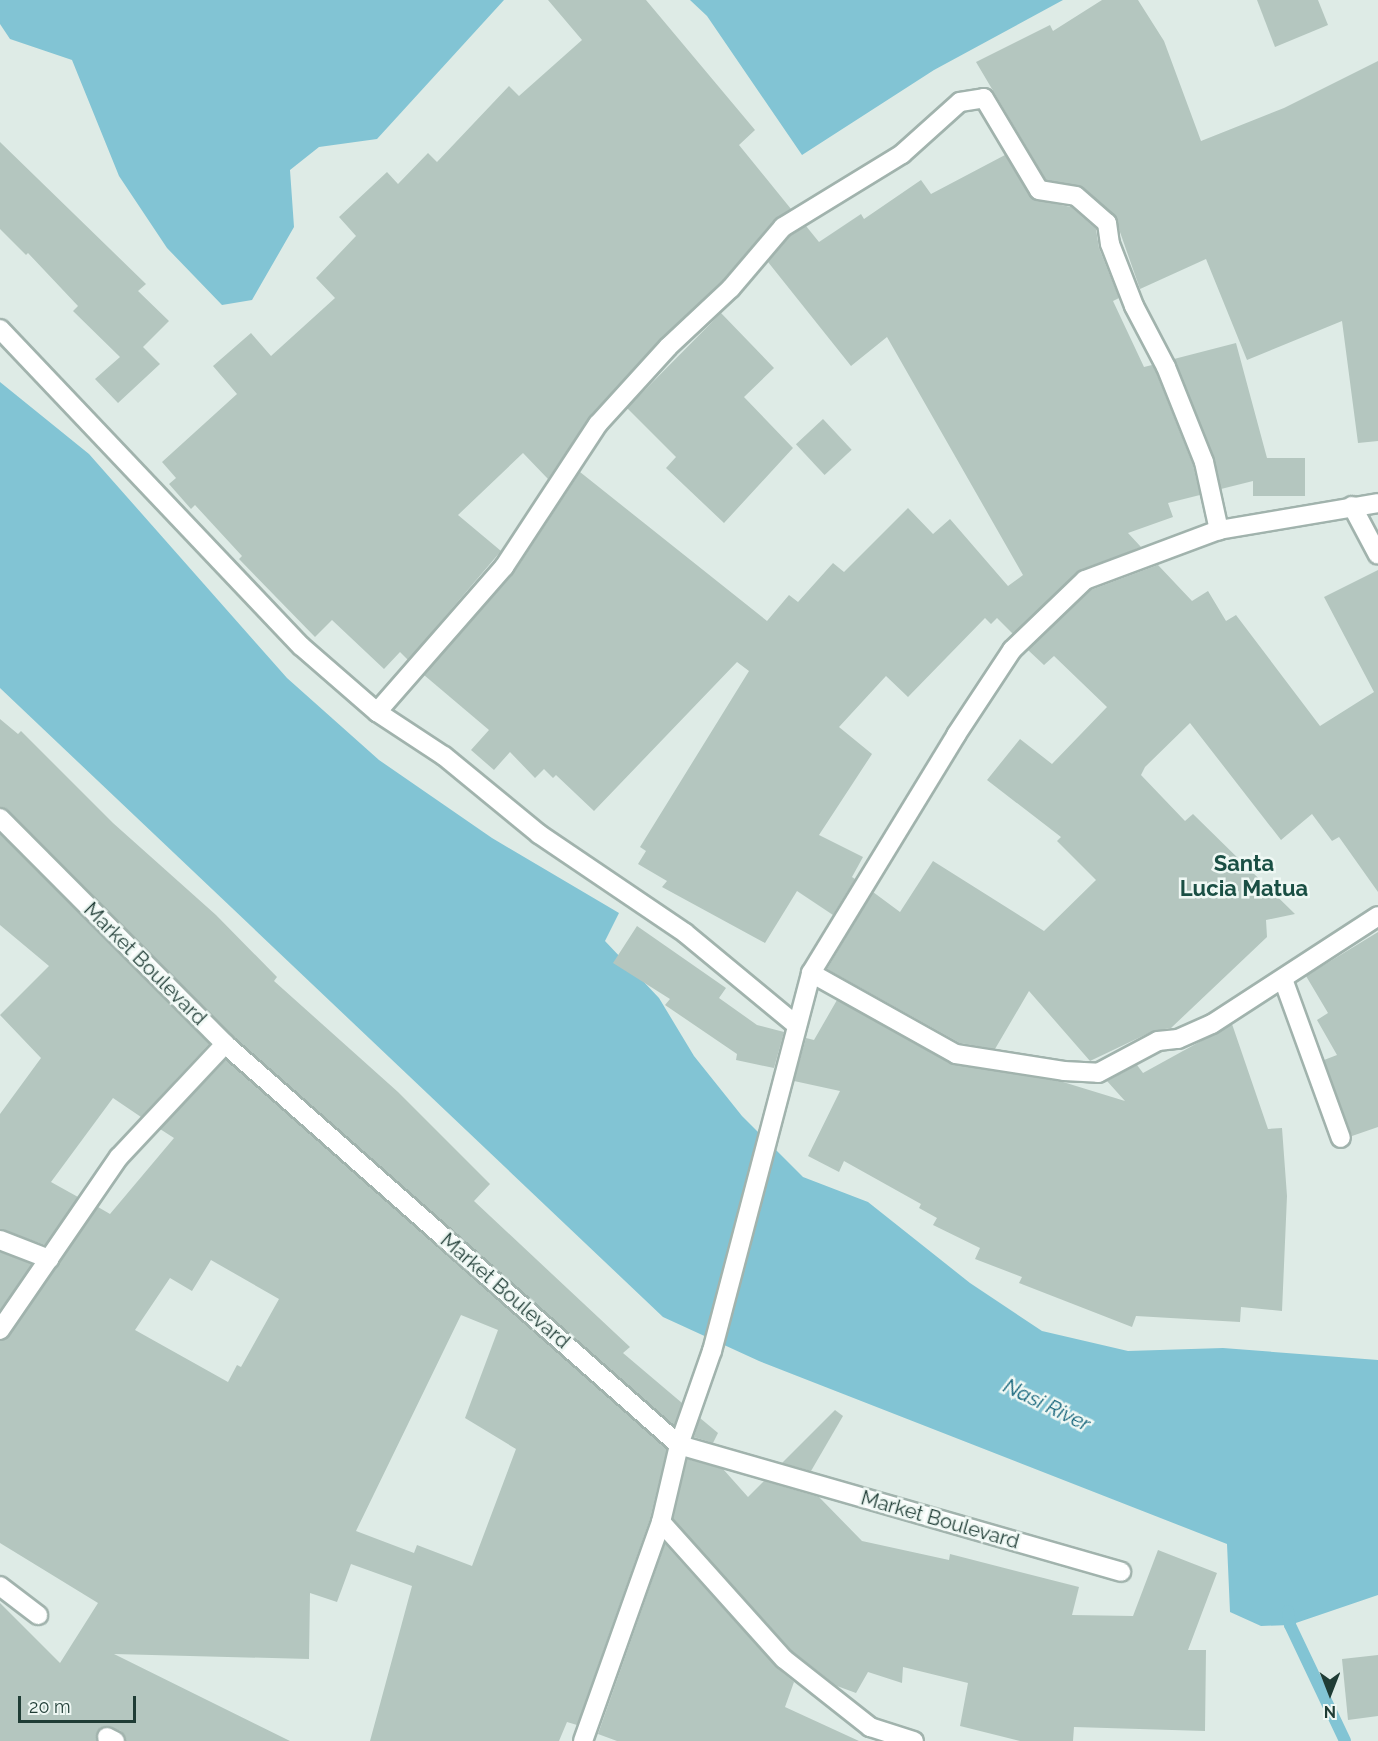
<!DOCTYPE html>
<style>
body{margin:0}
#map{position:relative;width:1378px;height:1741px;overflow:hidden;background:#deebe6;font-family:Raleway,sans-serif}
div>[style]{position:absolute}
.water>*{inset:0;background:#82c4d4}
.stream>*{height:12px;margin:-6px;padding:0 6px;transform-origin:6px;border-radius:6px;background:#82c4d4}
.building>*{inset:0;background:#b4c6bf;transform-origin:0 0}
.roads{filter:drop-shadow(2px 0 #a1b3ad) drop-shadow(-2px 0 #a1b3ad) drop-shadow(0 2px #a1b3ad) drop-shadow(0 -2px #a1b3ad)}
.street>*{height:18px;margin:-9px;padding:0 9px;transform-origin:9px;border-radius:9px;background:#fff}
.secondary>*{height:18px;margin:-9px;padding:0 9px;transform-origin:9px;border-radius:9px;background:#fff}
span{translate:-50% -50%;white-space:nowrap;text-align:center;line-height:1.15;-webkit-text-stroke:5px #eff8f4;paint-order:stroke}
.street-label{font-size:20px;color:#1f3c35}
.water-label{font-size:21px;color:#16657b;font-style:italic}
.quarter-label{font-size:22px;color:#1a4f44;font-weight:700}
.north{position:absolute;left:1300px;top:1663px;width:60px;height:60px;-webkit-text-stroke:4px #eff8f4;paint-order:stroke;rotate:180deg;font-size:16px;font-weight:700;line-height:24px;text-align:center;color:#1f3c35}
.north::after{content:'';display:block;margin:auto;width:21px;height:27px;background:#1f3c35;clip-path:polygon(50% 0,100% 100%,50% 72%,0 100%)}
.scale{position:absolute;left:18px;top:1696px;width:118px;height:27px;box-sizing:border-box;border:3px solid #1f3c35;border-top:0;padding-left:8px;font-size:18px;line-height:21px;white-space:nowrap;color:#1f3c35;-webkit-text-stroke:4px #eff8f4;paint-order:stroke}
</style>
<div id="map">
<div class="water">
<i style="clip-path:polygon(0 0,504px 0,377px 139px,319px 147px,290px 170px,294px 227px,252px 300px,222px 305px,167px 248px,119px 176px,72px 60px,10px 39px,0 24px)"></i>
<i style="clip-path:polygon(690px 0,1063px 0,934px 70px,802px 155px,707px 16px)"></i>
<i style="clip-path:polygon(0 382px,89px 454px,287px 678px,379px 760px,492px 838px,619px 913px,605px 941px,659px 998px,694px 1056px,742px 1116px,803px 1177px,868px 1202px,970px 1283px,1042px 1331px,1128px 1351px,1223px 1348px,1378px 1360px,1378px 1595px,1290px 1625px,1261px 1626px,1230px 1612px,1227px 1544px,759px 1361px,663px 1317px,0 688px)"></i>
</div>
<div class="stream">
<i style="left:1288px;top:1611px;width:14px;rotate:82deg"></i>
<i style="left:1290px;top:1625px;width:128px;rotate:64.6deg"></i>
</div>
<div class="building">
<i style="clip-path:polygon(548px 0,646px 0,755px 130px,739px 145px,791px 209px,774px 220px,723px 280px,660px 339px,590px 416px,548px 479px,523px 453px,458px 515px,501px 551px,408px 660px,400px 652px,384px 669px,332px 620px,315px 637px,239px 559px,242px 556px,195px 505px,191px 509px,169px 484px,176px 478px,162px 462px,237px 394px,213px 366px,251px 333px,271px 356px,335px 298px,316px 278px,356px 236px,339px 217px,387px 172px,398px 184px,428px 153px,437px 162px,509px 86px,519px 96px,582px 40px)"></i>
<i style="clip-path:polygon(1102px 0,1138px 0,1164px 41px,1201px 141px,1284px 108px,1378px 61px,1378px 441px,1358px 443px,1342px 321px,1247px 360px,1206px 259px,1140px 289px,1114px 215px,1083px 187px,1046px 180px,976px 62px,1050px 25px,1053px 31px)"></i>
<i style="clip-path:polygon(1257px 0,1318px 0,1328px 25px,1275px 47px)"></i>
<i style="clip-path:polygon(0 142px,146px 284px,138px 291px,169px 321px,143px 347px,160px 364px,118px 403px,95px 379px,120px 357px,73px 311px,78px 306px,28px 253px,26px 255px,0 229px)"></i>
<i style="clip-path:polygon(1005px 155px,1032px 199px,1071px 207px,1096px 229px,1099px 248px,1119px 298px,1113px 301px,1144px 367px,1152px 365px,1156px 372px,1193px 465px,1200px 495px,1168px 503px,1173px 517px,1128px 533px,1141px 547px,1078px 572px,1013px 634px,997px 618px,991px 624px,985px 618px,908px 697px,886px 676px,839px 727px,872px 754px,819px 835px,863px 857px,852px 877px,855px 879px,833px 915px,797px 891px,765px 943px,662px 887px,667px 881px,638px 864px,646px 851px,640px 847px,749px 671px,737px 662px,594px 811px,556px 775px,553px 778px,544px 769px,535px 778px,510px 752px,494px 770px,471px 750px,489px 730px,424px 675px,513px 574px,580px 472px,767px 621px,789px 595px,798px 602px,833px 563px,844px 572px,908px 508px,933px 534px,950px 519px,1008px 586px,1023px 575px,887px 337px,851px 366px,768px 262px,790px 236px,806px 226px,819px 242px,861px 214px,864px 219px,921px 180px,931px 194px)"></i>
<i style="clip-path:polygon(721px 313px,774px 368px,744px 397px,793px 448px,724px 523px,666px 468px,676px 457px,627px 408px)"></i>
<i style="clip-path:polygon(1236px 343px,1267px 458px,1305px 458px,1305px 496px,1253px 496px,1253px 481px,1221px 489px,1214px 458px,1174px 359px)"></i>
<i style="left:823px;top:419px;width:42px;height:37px;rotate:47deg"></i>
<i style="clip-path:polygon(1158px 565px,1192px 601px,1208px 591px,1226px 621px,1236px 615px,1320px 726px,1374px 692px,1324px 597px,1378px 570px,1378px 892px,1339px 837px,1332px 841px,1312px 814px,1281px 840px,1190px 723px,1145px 767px,1141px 775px,1185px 821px,1193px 814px,1295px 914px,1266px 920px,1267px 937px,1171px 1028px,1153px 1031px,1090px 1061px,1029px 991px,995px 1049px,960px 1043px,827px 969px,873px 892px,900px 912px,933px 861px,1044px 931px,1096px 880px,1057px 841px,1061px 837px,987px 780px,1020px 739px,1052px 764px,1107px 707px,1054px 656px,1044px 665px,1028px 650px,1091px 590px)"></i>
<i style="clip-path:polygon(0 719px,18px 734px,21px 731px,113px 823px,216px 915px,277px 977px,274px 981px,398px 1092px,490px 1184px,474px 1201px,630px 1347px,623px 1353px,682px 1403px,674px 1426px,233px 1036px,8px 810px,0 807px)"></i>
<i style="clip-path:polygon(0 834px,209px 1044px,141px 1117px,113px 1098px,51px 1182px,78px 1197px,45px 1245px,0 1229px,0 1114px,41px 1058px,0 1015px,49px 966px,0 925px)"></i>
<i style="clip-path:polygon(637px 926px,726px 988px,719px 998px,757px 1025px,784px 1032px,774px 1068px,736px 1060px,737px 1054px,665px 1005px,670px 999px,613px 963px)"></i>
<i style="clip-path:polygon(1378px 932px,1378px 1127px,1352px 1136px,1324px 1060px,1337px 1055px,1317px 1020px,1328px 1013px,1306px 976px)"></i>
<i style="clip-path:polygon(837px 1000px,951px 1064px,1063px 1082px,1125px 1101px,1107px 1081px,1137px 1065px,1143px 1073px,1232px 1024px,1268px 1129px,1282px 1128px,1287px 1196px,1282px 1311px,1241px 1307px,1240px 1322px,1136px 1316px,1132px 1327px,1019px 1283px,1022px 1277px,975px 1259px,980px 1248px,933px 1225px,937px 1218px,919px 1208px,921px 1204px,844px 1161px,839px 1172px,808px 1156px,840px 1091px,794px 1081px,806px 1038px,814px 1040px)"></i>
<i style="clip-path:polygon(evenodd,226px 1060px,667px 1449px,650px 1519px,577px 1725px,567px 1722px,559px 1741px,370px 1741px,412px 1586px,351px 1564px,337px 1602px,310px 1593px,309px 1659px,114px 1654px,290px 1741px,126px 1741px,121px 1731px,107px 1726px,97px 1731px,97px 1741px,0 1741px,0 1603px,60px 1663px,98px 1603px,0 1543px,0 1341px,9px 1336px,98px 1207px,110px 1214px,174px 1138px,160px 1129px,226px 1060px,211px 1260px,279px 1299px,241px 1367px,237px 1365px,228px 1382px,135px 1330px,170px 1278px,192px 1291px,211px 1260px,226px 1060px,461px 1315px,498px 1330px,465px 1418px,516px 1449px,472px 1566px,417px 1545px,414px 1553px,356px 1531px,461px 1315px)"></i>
<i style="clip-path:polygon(0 1252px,32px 1264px,0 1310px)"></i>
<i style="clip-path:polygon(835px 1410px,843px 1416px,811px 1471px,782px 1463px)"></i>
<i style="clip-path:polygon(700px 1418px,718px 1433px,713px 1443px,694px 1437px)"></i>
<i style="clip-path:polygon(687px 1459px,723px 1469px,748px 1497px,764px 1481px,819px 1497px,862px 1541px,949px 1560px,950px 1554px,1079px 1587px,1072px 1615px,1133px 1616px,1158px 1550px,1217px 1573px,1188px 1650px,1206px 1650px,1205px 1731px,1074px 1727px,1073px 1741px,1020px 1741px,960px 1726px,968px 1683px,903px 1667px,902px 1683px,868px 1672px,856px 1693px,837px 1686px,792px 1651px,673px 1519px)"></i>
<i style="clip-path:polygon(665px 1544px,776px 1667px,794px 1682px,785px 1707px,859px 1741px,617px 1741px,598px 1734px)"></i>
<i style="clip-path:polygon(1378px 1655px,1378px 1716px,1348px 1720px,1342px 1659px)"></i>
</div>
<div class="roads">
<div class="street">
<i style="left:0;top:329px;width:437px;rotate:46.5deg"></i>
<i style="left:301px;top:646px;width:101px;rotate:41deg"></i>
<i style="left:377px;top:712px;width:80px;rotate:33.3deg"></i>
<i style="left:444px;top:756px;width:123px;rotate:39.4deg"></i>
<i style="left:539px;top:834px;width:176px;rotate:34.1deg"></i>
<i style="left:685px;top:933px;width:143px;rotate:39.6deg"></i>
<i style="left:1352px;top:506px;width:55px;rotate:62deg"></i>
<i style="left:377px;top:712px;width:193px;rotate:-48.8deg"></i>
<i style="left:504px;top:567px;width:171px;rotate:-56.7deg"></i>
<i style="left:598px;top:424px;width:104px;rotate:-47.7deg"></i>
<i style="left:668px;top:347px;width:86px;rotate:-43.1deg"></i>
<i style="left:731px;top:288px;width:80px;rotate:-49.6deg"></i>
<i style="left:783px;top:227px;width:140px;rotate:-31.5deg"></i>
<i style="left:902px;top:154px;width:78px;rotate:-41.9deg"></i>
<i style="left:960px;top:102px;width:24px;rotate:-9deg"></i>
<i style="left:984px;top:98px;width:107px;rotate:59.1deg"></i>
<i style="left:1039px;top:190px;width:37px;rotate:9deg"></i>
<i style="left:1076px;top:196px;width:41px;rotate:41.1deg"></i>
<i style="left:1107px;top:223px;width:21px;rotate:82deg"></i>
<i style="left:1110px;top:244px;width:66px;rotate:68.8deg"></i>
<i style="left:1134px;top:306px;width:69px;rotate:62.3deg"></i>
<i style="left:1166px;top:367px;width:102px;rotate:68.2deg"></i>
<i style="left:1204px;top:462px;width:70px;rotate:77.6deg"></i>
<i style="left:0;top:818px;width:319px;rotate:45.1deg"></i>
<i style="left:225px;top:1044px;width:606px;rotate:41.45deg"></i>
<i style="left:679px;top:1445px;width:460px;rotate:16deg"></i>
<i style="left:811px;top:973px;width:166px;rotate:29.2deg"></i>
<i style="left:956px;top:1054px;width:109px;rotate:8.9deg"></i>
<i style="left:1064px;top:1071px;width:34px;rotate:3deg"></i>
<i style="left:1098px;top:1073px;width:68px;rotate:-28.1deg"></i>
<i style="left:1158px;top:1041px;width:20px;rotate:-6deg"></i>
<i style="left:1178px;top:1039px;width:37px;rotate:-24deg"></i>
<i style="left:1212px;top:1024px;width:198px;rotate:-33deg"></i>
<i style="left:1283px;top:979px;width:169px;rotate:70deg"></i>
<i style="left:0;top:1240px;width:53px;rotate:21.2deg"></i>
<i style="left:0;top:1330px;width:210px;rotate:-55.5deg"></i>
<i style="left:119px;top:1157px;width:155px;rotate:-46.8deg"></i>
<i style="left:0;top:1586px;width:48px;rotate:37.3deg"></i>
<i style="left:107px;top:1737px;width:9px;rotate:27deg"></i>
</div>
<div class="secondary">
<i style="left:661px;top:1522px;width:184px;rotate:48.1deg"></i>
<i style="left:784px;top:1659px;width:110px;rotate:38.3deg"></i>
<i style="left:870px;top:1727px;width:46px;rotate:17.7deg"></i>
<i style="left:583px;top:1741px;width:232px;rotate:-70.4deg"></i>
<i style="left:661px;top:1522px;width:79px;rotate:-76.8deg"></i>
<i style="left:679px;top:1445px;width:100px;rotate:-70.7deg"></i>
<i style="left:712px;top:1351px;width:391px;rotate:-75.3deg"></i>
<i style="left:811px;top:973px;width:279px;rotate:-58.6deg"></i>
<i style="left:956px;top:735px;width:102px;rotate:-56.6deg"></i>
<i style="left:1012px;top:650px;width:101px;rotate:-43.8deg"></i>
<i style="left:1085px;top:580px;width:143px;rotate:-20.5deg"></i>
<i style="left:1219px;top:530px;width:161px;rotate:-9.6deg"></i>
</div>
</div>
<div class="street-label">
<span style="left:145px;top:964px;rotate:45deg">Market Boulevard</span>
<span style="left:505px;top:1291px;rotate:41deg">Market Boulevard</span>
<span style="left:940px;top:1520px;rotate:16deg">Market Boulevard</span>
</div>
<div class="water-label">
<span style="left:1047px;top:1405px;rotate:26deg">Nasi River</span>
</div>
<div class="quarter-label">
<span style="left:1244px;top:876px">Santa<br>Lucia Matua</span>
</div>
<div class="north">N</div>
<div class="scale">20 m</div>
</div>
